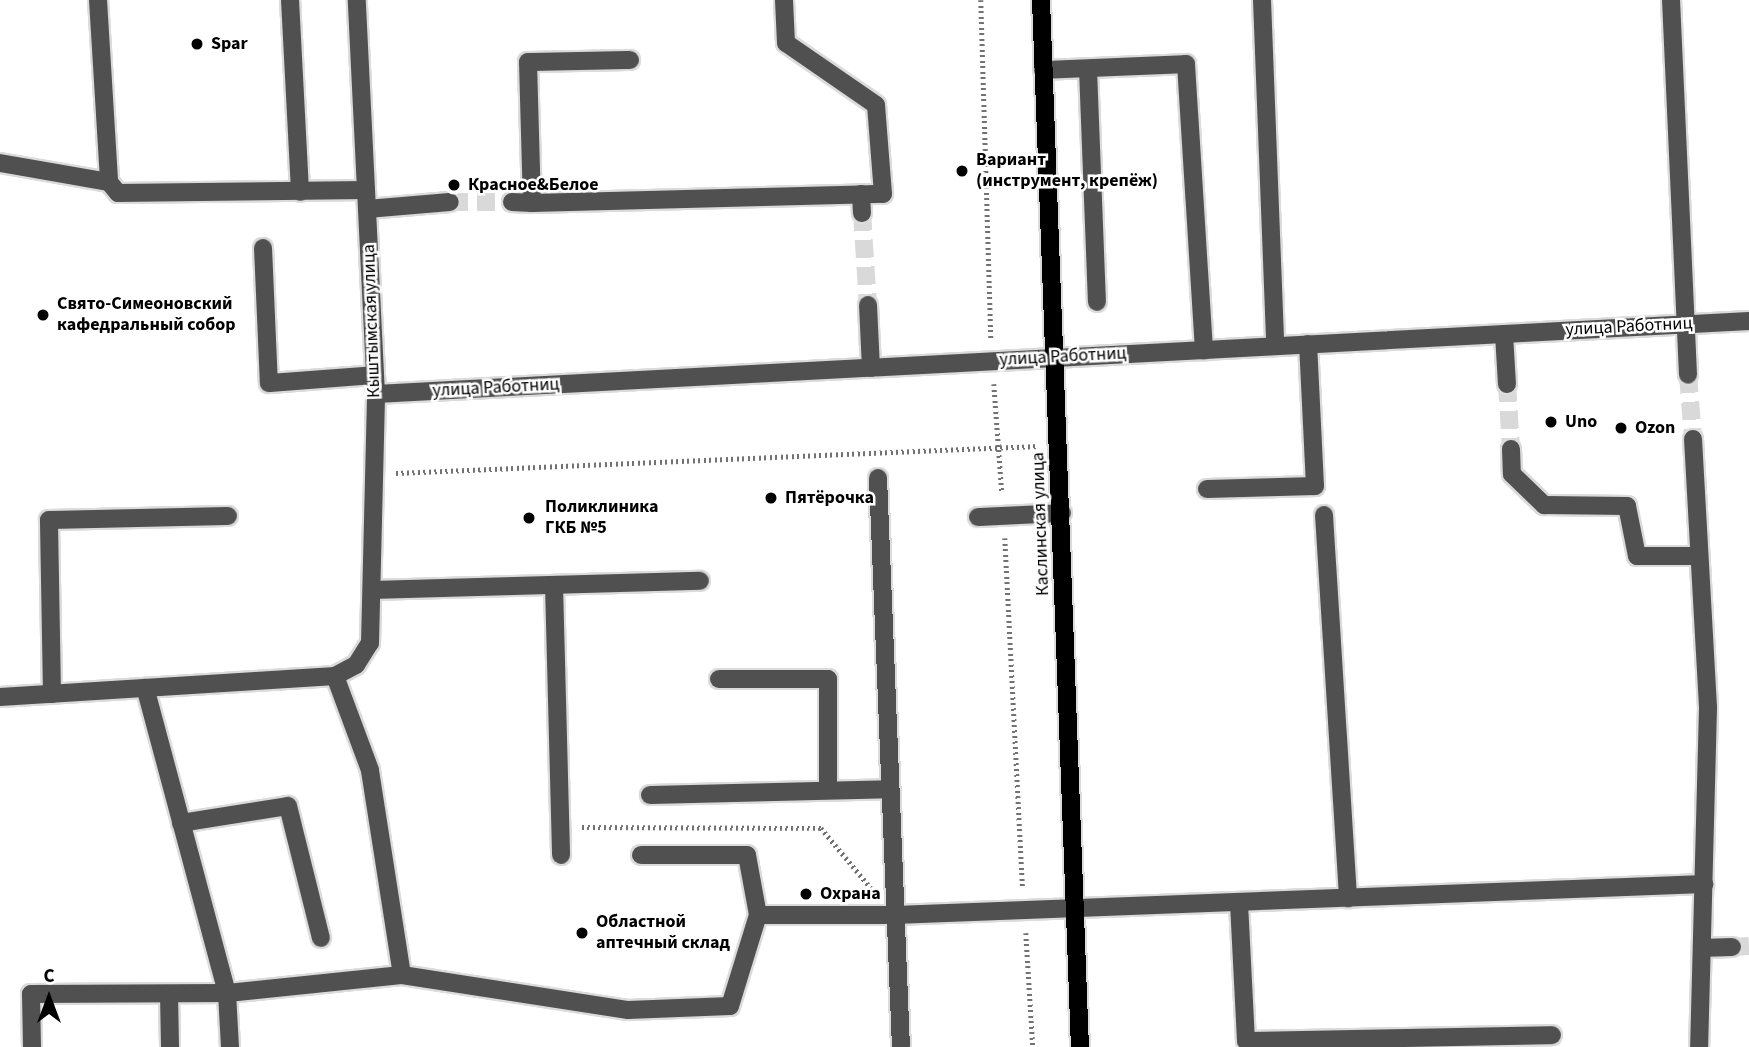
<!DOCTYPE html>
<meta charset="utf-8">
<style>
body{margin:0}
#map{position:relative;width:1749px;height:1047px;overflow:hidden;background:#fff;font-family:"Source Sans 3",sans-serif}
div>[style]{position:absolute}
.minor-tunnel>*{height:18px;margin-top:-9px;transform-origin:0;background:repeating-linear-gradient(90deg,#d9d9d9 0 18px,transparent 0 27px)}
.path>*{height:4.5px;margin-top:-2.25px;transform-origin:0;background:repeating-linear-gradient(90deg,#727272 0 2px,transparent 0 5.5px)}
.roads{filter:drop-shadow(2px 0 #dbdbdb) drop-shadow(-2px 0 #dbdbdb) drop-shadow(0 2px #dbdbdb) drop-shadow(0 -2px #dbdbdb)}
.minor>*{height:18px;margin:-9px;padding:0 9px;transform-origin:9px;border-radius:9px;background:#505050}
.major>*{height:18px;margin:-9px;padding:0 9px;transform-origin:9px;border-radius:9px;background:#000}
.dots>*{width:19px;height:19px;translate:-50% -50%;box-sizing:border-box;border:4px solid #fff;border-radius:50%}
span{translate:-50% -50%;white-space:nowrap;text-align:center;line-height:1.15;-webkit-text-stroke:5px #fff;paint-order:stroke}
.poi-label{font-size:18px;color:#000;font-weight:700}
.left{translate:0 -50%;text-align:left}
.street-label{font-size:18px;color:#000}
.north{position:absolute;left:14px;top:963px;width:70px;height:70px;-webkit-text-stroke:5px #fff;paint-order:stroke;rotate:0deg;font-size:19px;font-weight:700;line-height:28px;text-align:center;color:#000}
.north::after{content:'';display:block;margin:auto;width:24px;height:32px;background:#000;clip-path:polygon(50% 0,100% 100%,50% 72%,0 100%)}
</style>
<div id="map">
<div class="minor-tunnel">
<i style="left:450px;top:202px;width:62px"></i>
<i style="left:862px;top:213px;width:92px;rotate:86.3deg"></i>
<i style="left:1688px;top:375px;width:64px;rotate:85.5deg"></i>
<i style="left:1507px;top:384px;width:65px;rotate:86.5deg"></i>
<i style="left:1732px;top:947px;width:17px;rotate:-3deg"></i>
</div>
<div class="path">
<i style="left:981px;top:0;width:340px;rotate:88.3deg"></i>
<i style="left:994px;top:384px;width:110px;rotate:85.8deg"></i>
<i style="left:396px;top:473px;width:643px;rotate:-2.41deg"></i>
<i style="left:1005px;top:538px;width:351px;rotate:87.1deg"></i>
<i style="left:582px;top:827px;width:239px;rotate:0.2deg"></i>
<i style="left:821px;top:828px;width:78px;rotate:50.2deg"></i>
<i style="left:1026px;top:933px;width:114px;rotate:86.5deg"></i>
</div>
<div class="roads">
<div class="minor">
<i style="left:98px;top:0;width:182px;rotate:86.5deg"></i>
<i style="left:109px;top:182px;width:14px;rotate:51deg"></i>
<i style="left:118px;top:193px;width:248px;rotate:-0.7deg"></i>
<i style="left:290px;top:0;width:192px;rotate:87deg"></i>
<i style="left:1262px;top:0;width:346px;rotate:87.8deg"></i>
<i style="left:1671px;top:0;width:375px;rotate:87.4deg"></i>
<i style="left:630px;top:60px;width:102px;rotate:178.9deg"></i>
<i style="left:528px;top:62px;width:141px;rotate:88.4deg"></i>
<i style="left:532px;top:203px;width:351px;rotate:-1.5deg"></i>
<i style="left:883px;top:194px;width:89px;rotate:-94.5deg"></i>
<i style="left:876px;top:105px;width:109px;rotate:-145.4deg"></i>
<i style="left:786px;top:43px;width:43px;rotate:-92.7deg"></i>
<i style="left:1088px;top:69px;width:233px;rotate:87.8deg"></i>
<i style="left:1043px;top:70px;width:143px;rotate:-2.4deg"></i>
<i style="left:1186px;top:64px;width:287px;rotate:86.4deg"></i>
<i style="left:0;top:163px;width:111px;rotate:9.9deg"></i>
<i style="left:861px;top:194px;width:19px;rotate:87deg"></i>
<i style="left:512px;top:202px;width:20px;rotate:3deg"></i>
<i style="left:367px;top:209px;width:83px;rotate:-4.8deg"></i>
<i style="left:263px;top:248px;width:135px;rotate:87.5deg"></i>
<i style="left:269px;top:383px;width:106px;rotate:-4.3deg"></i>
<i style="left:868px;top:305px;width:63px;rotate:87.3deg"></i>
<i style="left:1504px;top:334px;width:50px;rotate:86.6deg"></i>
<i style="left:376px;top:394px;width:1375px;rotate:-3.04deg"></i>
<i style="left:1693px;top:439px;width:269px;rotate:86.8deg"></i>
<i style="left:1708px;top:708px;width:339px;rotate:91.5deg"></i>
<i style="left:1511px;top:449px;width:25px;rotate:88deg"></i>
<i style="left:1512px;top:474px;width:45px;rotate:44.1deg"></i>
<i style="left:1544px;top:505px;width:83px;rotate:0.7deg"></i>
<i style="left:1627px;top:506px;width:51px;rotate:78.7deg"></i>
<i style="left:1637px;top:556px;width:62px"></i>
<i style="left:878px;top:478px;width:569px;rotate:87.69deg"></i>
<i style="left:1207px;top:489px;width:108px;rotate:-1.6deg"></i>
<i style="left:1315px;top:486px;width:142px;rotate:-92.8deg"></i>
<i style="left:1324px;top:515px;width:384px;rotate:86.4deg"></i>
<i style="left:978px;top:517px;width:84px;rotate:-2.7deg"></i>
<i style="left:554px;top:585px;width:270px;rotate:88.5deg"></i>
<i style="left:372px;top:590px;width:328px;rotate:-1.6deg"></i>
<i style="left:719px;top:679px;width:109px"></i>
<i style="left:828px;top:679px;width:111px;rotate:90deg"></i>
<i style="left:52px;top:694px;width:174px;rotate:-91deg"></i>
<i style="left:49px;top:520px;width:179px;rotate:-1.3deg"></i>
<i style="left:0;top:697px;width:336px;rotate:-3.6deg"></i>
<i style="left:335px;top:676px;width:24px;rotate:-28deg"></i>
<i style="left:356px;top:665px;width:26px;rotate:-58deg"></i>
<i style="left:370px;top:643px;width:249px;rotate:-88.6deg"></i>
<i style="left:376px;top:394px;width:394px;rotate:-92.8deg"></i>
<i style="left:650px;top:795px;width:240px;rotate:-1.4deg"></i>
<i style="left:181px;top:823px;width:108px;rotate:-9deg"></i>
<i style="left:288px;top:806px;width:136px;rotate:76deg"></i>
<i style="left:1239px;top:903px;width:138px;rotate:87.1deg"></i>
<i style="left:1246px;top:1041px;width:306px;rotate:-1.1deg"></i>
<i style="left:758px;top:915px;width:137px"></i>
<i style="left:895px;top:915px;width:810px;rotate:-2.19deg"></i>
<i style="left:1702px;top:948px;width:30px;rotate:-2deg"></i>
<i style="left:402px;top:975px;width:229px;rotate:8.8deg"></i>
<i style="left:628px;top:1010px;width:102px;rotate:-2.2deg"></i>
<i style="left:730px;top:1006px;width:95px;rotate:-72.9deg"></i>
<i style="left:758px;top:915px;width:61px;rotate:-100.4deg"></i>
<i style="left:747px;top:855px;width:106px;rotate:180deg"></i>
<i style="left:169px;top:994px;width:53px;rotate:88.9deg"></i>
<i style="left:32px;top:1047px;width:53px;rotate:-91.1deg"></i>
<i style="left:31px;top:994px;width:196px;rotate:-0.3deg"></i>
<i style="left:227px;top:993px;width:316px;rotate:-105deg"></i>
<i style="left:230px;top:1047px;width:54px;rotate:-93.2deg"></i>
<i style="left:227px;top:993px;width:176px;rotate:-5.9deg"></i>
<i style="left:402px;top:975px;width:207px;rotate:-98.9deg"></i>
<i style="left:370px;top:770px;width:100px;rotate:-110.4deg"></i>
</div>
<div class="major">
<i style="left:1041px;top:0;width:1048px;rotate:87.87deg"></i>
</div>
</div>
<div class="dots">
<i style="left:197px;top:44px;background:#000"></i>
<i style="left:962px;top:171px;background:#000"></i>
<i style="left:454px;top:185px;background:#000"></i>
<i style="left:43px;top:315px;background:#000"></i>
<i style="left:1551px;top:422px;background:#000"></i>
<i style="left:1621px;top:428px;background:#000"></i>
<i style="left:771px;top:498px;background:#000"></i>
<i style="left:529px;top:518px;background:#000"></i>
<i style="left:806px;top:894px;background:#000"></i>
<i style="left:582px;top:933px;background:#000"></i>
</div>
<div class="poi-label">
<span class="left" style="left:211px;top:44px">Spar</span>
<span class="left" style="left:976px;top:171px">Вариант<br>(инструмент, крепёж)</span>
<span class="left" style="left:468px;top:185px">Красное&amp;Белое</span>
<span class="left" style="left:57px;top:315px">Свято-Симеоновский<br>кафедральный собор</span>
<span class="left" style="left:1565px;top:422px">Uno</span>
<span class="left" style="left:1635px;top:428px">Ozon</span>
<span class="left" style="left:785px;top:498px">Пятёрочка</span>
<span class="left" style="left:545px;top:518px">Поликлиника<br>ГКБ №5</span>
<span class="left" style="left:820px;top:894px">Охрана</span>
<span class="left" style="left:596px;top:933px">Областной<br>аптечный склад</span>
</div>
<div class="street-label">
<span style="left:372px;top:321px;rotate:-92deg">Кыштымская улица</span>
<span style="left:1629px;top:327px;rotate:-3deg">улица Работниц</span>
<span style="left:1063px;top:357px;rotate:-3deg">улица Работниц</span>
<span style="left:496px;top:388px;rotate:-3deg">улица Работниц</span>
<span style="left:1041px;top:524px;rotate:-92deg">Каслинская улица</span>
</div>
<div class="north">С</div>
</div>
